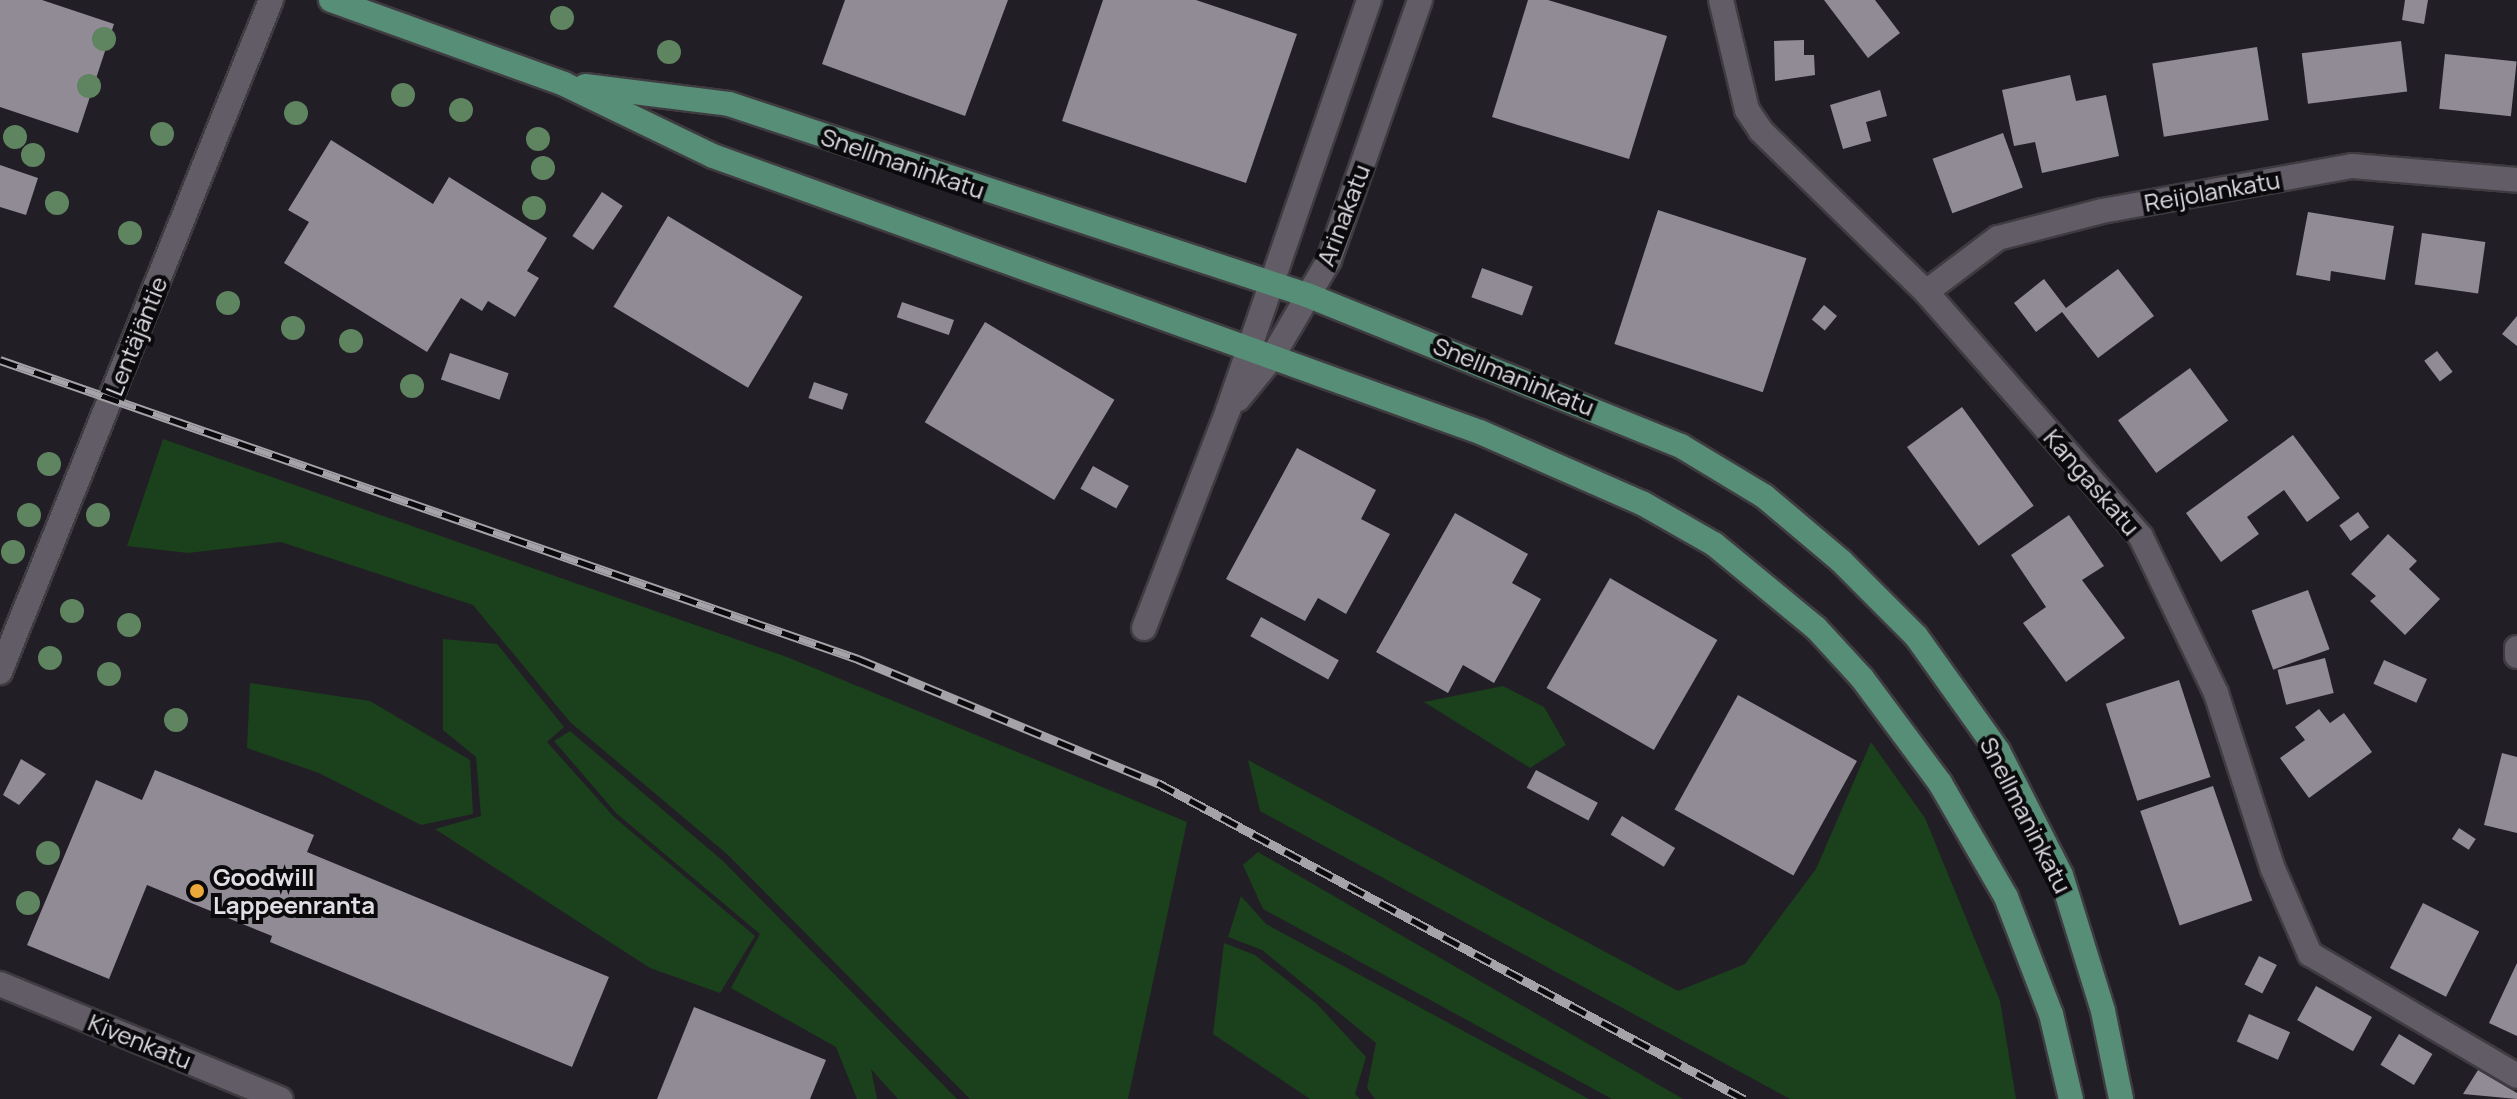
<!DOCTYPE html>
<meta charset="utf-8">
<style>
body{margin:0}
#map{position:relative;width:2517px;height:1099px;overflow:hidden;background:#221e25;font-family:Manrope,sans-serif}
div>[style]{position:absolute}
.green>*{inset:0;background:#1a401c}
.building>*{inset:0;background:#908b95;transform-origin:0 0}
.roads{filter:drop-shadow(2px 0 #3f3c41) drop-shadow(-2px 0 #3f3c41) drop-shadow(0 2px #3f3c41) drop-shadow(0 -2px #3f3c41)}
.minor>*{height:24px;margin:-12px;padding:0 12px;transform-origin:12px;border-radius:12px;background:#615c66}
.major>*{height:24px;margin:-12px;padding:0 12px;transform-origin:12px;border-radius:12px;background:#578e77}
.rail>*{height:9px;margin-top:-4.5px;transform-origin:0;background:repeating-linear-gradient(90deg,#0a090c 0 18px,#a5a2a8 0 36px);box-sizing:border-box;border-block:2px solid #a5a2a8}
.trees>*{width:24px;height:24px;margin:-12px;border-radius:50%;background:#5e8460}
.dots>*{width:22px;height:22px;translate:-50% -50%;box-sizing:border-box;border:4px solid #0a090c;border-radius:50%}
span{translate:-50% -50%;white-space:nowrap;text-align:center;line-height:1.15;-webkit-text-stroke:8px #0a090c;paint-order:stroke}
.street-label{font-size:24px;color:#e2dfe4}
.poi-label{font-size:24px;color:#e2dfe4;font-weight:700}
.left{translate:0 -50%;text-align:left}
</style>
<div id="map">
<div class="green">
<i style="clip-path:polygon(163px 439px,787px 657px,1187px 822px,1128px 1099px,970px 1099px,727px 854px,570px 722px,473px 605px,281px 542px,188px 553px,127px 546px)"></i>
<i style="clip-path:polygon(443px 639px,497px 644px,564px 727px,547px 742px,614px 817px,755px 936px,720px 993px,650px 968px,435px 829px,481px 816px,476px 757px,443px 730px)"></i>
<i style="clip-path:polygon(250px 683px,370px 701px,470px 760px,473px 814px,421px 825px,319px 773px,247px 748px)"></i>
<i style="clip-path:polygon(1503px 686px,1544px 707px,1566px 745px,1530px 768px,1424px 702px)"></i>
<i style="clip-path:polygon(570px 731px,723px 861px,957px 1099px,898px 1099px,871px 1069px,877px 1099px,857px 1099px,836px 1047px,731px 988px,760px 934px,617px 814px,554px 741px)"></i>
<i style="clip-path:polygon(1871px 742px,1925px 818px,2000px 1001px,2016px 1099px,1790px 1099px,1260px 811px,1248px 760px,1678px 991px,1745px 964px,1816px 869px)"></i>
<i style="clip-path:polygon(1258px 852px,1683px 1099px,1612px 1099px,1263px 909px,1243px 865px)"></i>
<i style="clip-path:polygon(1241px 896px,1266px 924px,1589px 1099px,1375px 1099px,1367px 1088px,1376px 1043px,1262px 950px,1228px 937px)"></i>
<i style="clip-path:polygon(1224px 943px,1255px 955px,1317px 1004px,1366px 1057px,1355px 1094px,1360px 1099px,1310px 1099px,1213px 1034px)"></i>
</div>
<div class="building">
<i style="clip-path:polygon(0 0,42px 0,114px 24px,78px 133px,0 107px)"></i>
<i style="clip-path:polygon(845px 0,1008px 0,965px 116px,822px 64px)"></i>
<i style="clip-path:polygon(1103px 0,1196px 0,1297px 34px,1246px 183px,1062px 121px)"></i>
<i style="clip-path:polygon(1528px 0,1548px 0,1667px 36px,1629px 159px,1492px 117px)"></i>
<i style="clip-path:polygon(1824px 0,1875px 0,1900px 33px,1868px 58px)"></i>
<i style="clip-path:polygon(2405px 0,2428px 0,2424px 24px,2402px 20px)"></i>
<i style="clip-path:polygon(1804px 40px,1804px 55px,1814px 55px,1815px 75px,1775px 81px,1774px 41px)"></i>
<i style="left:2401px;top:41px;width:51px;height:100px;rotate:83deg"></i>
<i style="left:2257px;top:47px;width:74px;height:106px;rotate:81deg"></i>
<i style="left:2445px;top:54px;width:72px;height:55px;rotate:6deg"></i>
<i style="clip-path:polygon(2070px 75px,2076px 101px,2106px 95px,2119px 156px,2042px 173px,2035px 142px,2014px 146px,2002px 90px)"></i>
<i style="clip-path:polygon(1880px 90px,1887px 116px,1866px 122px,1871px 141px,1843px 149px,1830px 105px)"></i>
<i style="left:2003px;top:133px;width:58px;height:75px;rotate:70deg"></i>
<i style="clip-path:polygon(331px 140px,433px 204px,449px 177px,547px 238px,527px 271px,539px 278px,515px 317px,488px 301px,482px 311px,461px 298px,427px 352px,284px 263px,309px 222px,288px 210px)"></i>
<i style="clip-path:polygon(0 165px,38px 178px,26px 215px,0 207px)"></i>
<i style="left:602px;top:192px;width:25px;height:53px;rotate:34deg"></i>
<i style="left:1658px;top:210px;width:156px;height:141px;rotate:18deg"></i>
<i style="clip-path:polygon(2308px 212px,2394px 226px,2385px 280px,2331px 271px,2330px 281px,2296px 275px)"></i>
<i style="left:668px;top:216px;width:157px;height:106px;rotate:31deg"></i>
<i style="left:2422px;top:233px;width:64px;height:52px;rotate:8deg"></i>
<i style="left:1482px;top:268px;width:54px;height:31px;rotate:20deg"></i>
<i style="clip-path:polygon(2118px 269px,2154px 316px,2098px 358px,2062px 312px,2036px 332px,2014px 303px,2044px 279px,2066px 308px)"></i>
<i style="left:902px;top:302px;width:55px;height:16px;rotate:19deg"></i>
<i style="left:1824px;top:305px;width:17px;height:19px;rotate:40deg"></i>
<i style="clip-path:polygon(2517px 316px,2517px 346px,2502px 334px)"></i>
<i style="left:985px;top:322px;width:151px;height:117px;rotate:31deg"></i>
<i style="left:2437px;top:351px;width:26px;height:16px;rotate:53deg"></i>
<i style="left:450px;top:353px;width:62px;height:28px;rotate:19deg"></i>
<i style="left:2190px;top:368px;width:65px;height:89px;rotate:54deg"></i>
<i style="left:814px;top:382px;width:36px;height:17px;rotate:19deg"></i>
<i style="left:1962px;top:407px;width:122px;height:68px;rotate:54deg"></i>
<i style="clip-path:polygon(2293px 435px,2340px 498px,2307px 522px,2284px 490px,2247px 517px,2259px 534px,2221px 562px,2186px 513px)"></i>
<i style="clip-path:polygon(1297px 448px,1376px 490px,1361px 519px,1390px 534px,1346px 614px,1318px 598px,1305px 621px,1226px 579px)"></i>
<i style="left:1093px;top:466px;width:41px;height:26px;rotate:29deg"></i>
<i style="left:2358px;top:512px;width:19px;height:23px;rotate:54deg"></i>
<i style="clip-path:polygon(1455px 513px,1528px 554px,1512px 583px,1541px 599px,1494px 683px,1463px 665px,1448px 693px,1376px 652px)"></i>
<i style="clip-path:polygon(2069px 515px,2104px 566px,2082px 580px,2125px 638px,2066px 682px,2023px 623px,2046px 607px,2011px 555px)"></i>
<i style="clip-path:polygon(2388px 534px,2417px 561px,2409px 569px,2440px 599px,2405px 635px,2370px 601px,2376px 596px,2351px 574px)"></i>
<i style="left:1610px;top:578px;width:124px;height:127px;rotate:30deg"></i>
<i style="left:2308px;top:590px;width:63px;height:60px;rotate:70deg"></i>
<i style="left:1261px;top:617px;width:89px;height:22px;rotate:29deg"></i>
<i style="left:2325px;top:658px;width:36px;height:49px;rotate:76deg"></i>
<i style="left:2384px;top:660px;width:47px;height:26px;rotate:24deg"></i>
<i style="left:2179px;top:680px;width:102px;height:77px;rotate:72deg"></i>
<i style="left:1738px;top:695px;width:136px;height:131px;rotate:29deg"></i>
<i style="clip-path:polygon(2319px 709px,2330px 723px,2344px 713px,2372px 752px,2309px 798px,2280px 758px,2305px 740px,2295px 727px)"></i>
<i style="clip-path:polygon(2502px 753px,2517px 757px,2517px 833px,2484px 825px)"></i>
<i style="clip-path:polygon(21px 759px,46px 774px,19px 805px,3px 795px)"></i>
<i style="clip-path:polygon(155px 770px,314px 835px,307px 852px,609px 977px,572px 1067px,270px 942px,272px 936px,147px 885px,109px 979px,27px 945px,96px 780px,142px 800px)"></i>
<i style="left:1536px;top:770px;width:70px;height:20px;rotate:28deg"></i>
<i style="left:2213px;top:786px;width:121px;height:77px;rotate:71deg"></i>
<i style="left:1622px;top:816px;width:62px;height:22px;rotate:31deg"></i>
<i style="left:2459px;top:828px;width:20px;height:13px;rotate:33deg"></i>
<i style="left:2423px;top:903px;width:63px;height:73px;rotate:27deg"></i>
<i style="left:2259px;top:956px;width:20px;height:32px;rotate:27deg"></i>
<i style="clip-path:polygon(2517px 963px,2517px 1036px,2489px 1023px)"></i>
<i style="left:2316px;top:986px;width:64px;height:39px;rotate:29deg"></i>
<i style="clip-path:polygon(694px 1007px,826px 1060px,810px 1099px,657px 1099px)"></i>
<i style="left:2249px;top:1014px;width:45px;height:30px;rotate:24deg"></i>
<i style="left:2399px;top:1034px;width:39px;height:36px;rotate:31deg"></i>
<i style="clip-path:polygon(2478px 1070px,2517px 1093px,2517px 1099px,2463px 1094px)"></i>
</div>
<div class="roads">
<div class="minor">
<i style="left:1721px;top:0;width:113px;rotate:76.7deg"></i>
<i style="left:1747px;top:110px;width:25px;rotate:56deg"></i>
<i style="left:1761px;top:131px;width:231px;rotate:44.3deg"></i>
<i style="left:1926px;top:292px;width:326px;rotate:48.7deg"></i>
<i style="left:2141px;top:537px;width:173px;rotate:64.3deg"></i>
<i style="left:2216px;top:693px;width:185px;rotate:72.1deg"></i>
<i style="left:2273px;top:869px;width:93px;rotate:66.5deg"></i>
<i style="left:2310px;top:954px;width:240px;rotate:30.5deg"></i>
<i style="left:1926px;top:292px;width:90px;rotate:-36.9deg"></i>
<i style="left:1998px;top:238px;width:107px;rotate:-14.6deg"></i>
<i style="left:2102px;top:211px;width:254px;rotate:-10.2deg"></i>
<i style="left:2352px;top:166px;width:166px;rotate:4.8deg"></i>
<i style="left:1238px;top:399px;width:52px;rotate:-50.5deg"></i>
<i style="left:1271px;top:359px;width:115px;rotate:-59.6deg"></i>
<i style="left:1329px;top:260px;width:275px;rotate:-70.7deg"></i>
<i style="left:1144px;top:628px;width:234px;rotate:-68.9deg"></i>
<i style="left:1228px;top:410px;width:434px;rotate:-71deg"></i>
<i style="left:2517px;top:648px;width:8px;rotate:90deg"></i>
<i style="left:0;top:672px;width:725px;rotate:-68.04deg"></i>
<i style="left:0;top:984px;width:303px;rotate:22.3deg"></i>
</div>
<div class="major">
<i style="left:331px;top:0;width:248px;rotate:19.8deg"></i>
<i style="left:564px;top:84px;width:165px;rotate:25.8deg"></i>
<i style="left:713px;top:156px;width:815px;rotate:19.79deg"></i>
<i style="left:1480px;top:432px;width:177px;rotate:23.7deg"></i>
<i style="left:1642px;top:503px;width:83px;rotate:29.7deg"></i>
<i style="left:1714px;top:544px;width:132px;rotate:39.5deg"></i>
<i style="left:1816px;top:628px;width:68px;rotate:47.4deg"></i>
<i style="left:1862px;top:678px;width:131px;rotate:53.4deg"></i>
<i style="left:1940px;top:783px;width:132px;rotate:59.9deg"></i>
<i style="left:2006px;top:897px;width:125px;rotate:69deg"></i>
<i style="left:2051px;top:1014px;width:87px;rotate:76.8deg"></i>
<i style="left:585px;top:86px;width:145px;rotate:7.1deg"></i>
<i style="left:729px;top:104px;width:609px;rotate:18.29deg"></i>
<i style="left:1307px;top:295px;width:403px;rotate:22deg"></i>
<i style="left:1681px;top:446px;width:97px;rotate:31.1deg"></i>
<i style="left:1764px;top:496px;width:101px;rotate:40.2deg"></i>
<i style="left:1841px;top:561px;width:106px;rotate:45deg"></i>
<i style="left:1916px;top:636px;width:141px;rotate:54.5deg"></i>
<i style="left:1998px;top:751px;width:139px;rotate:63.1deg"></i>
<i style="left:2061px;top:875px;width:142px;rotate:72.8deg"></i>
<i style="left:2103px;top:1011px;width:90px;rotate:78.4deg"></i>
</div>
</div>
<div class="rail">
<i style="left:0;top:360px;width:909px;rotate:19.21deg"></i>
<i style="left:858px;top:659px;width:325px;rotate:22.5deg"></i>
<i style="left:1158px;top:783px;width:666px;rotate:28.34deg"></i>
</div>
<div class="trees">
<i style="left:562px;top:18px"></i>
<i style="left:104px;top:39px"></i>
<i style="left:669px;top:52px"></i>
<i style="left:89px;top:86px"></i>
<i style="left:403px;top:95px"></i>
<i style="left:461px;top:110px"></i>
<i style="left:296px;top:113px"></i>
<i style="left:162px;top:134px"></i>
<i style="left:15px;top:137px"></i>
<i style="left:538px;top:139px"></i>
<i style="left:33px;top:155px"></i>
<i style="left:543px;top:168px"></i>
<i style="left:57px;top:203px"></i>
<i style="left:534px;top:208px"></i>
<i style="left:130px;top:233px"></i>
<i style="left:228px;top:303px"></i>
<i style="left:293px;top:328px"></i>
<i style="left:351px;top:341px"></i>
<i style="left:412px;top:386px"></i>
<i style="left:49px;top:464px"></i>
<i style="left:29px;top:515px"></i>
<i style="left:98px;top:515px"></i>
<i style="left:13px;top:552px"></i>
<i style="left:72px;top:611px"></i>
<i style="left:129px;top:625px"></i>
<i style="left:50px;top:658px"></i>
<i style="left:109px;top:674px"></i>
<i style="left:176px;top:720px"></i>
<i style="left:48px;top:853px"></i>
<i style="left:28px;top:903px"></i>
</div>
<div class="dots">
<i style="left:197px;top:891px;background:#eca93a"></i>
</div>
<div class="street-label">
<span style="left:903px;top:163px;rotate:19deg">Snellmaninkatu</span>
<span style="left:2212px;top:191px;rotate:-10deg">Reijolankatu</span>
<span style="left:1343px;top:215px;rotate:-69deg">Arinakatu</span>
<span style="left:136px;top:336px;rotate:-68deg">Lentäjäntie</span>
<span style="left:1514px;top:376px;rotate:22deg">Snellmaninkatu</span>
<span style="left:2092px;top:482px;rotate:49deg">Kangaskatu</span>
<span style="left:2026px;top:815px;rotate:63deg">Snellmaninkatu</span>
<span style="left:140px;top:1041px;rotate:22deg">Kivenkatu</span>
</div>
<div class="poi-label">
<span class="left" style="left:213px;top:891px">Goodwill<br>Lappeenranta</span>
</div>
</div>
